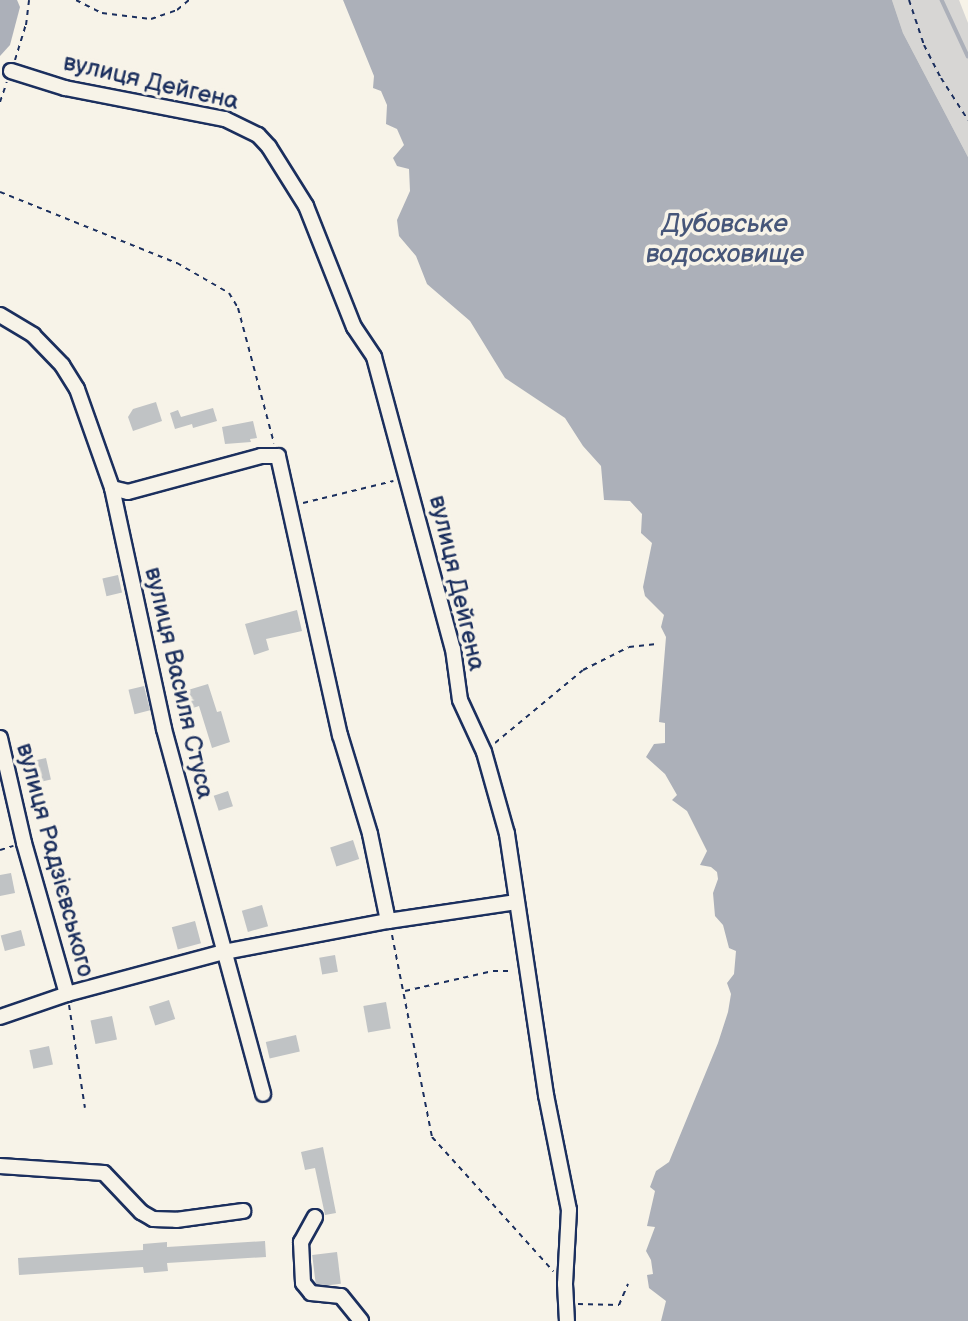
<!DOCTYPE html>
<meta charset="utf-8">
<style>
body{margin:0}
#map{position:relative;width:968px;height:1321px;overflow:hidden;background:#f7f3e8;font-family:"Balsamiq Sans",sans-serif}
div>[style]{position:absolute}
.green>*{inset:0;background:#d7d6d4}
.water>*{inset:0;background:#acb0b9}
.stream>*{height:3.5px;margin:-1.75px;padding:0 1.75px;transform-origin:1.75px;border-radius:1.75px;background:#acb0b9}
.building>*{inset:0;background:#c0c3c5;transform-origin:0 0}
.path>*{height:2px;margin-top:-1px;transform-origin:0;background:repeating-linear-gradient(90deg,#1b2f5e 0 5px,transparent 0 10px)}
.roads{filter:drop-shadow(2px 0 #1b2f5e) drop-shadow(-2px 0 #1b2f5e) drop-shadow(0 2px #1b2f5e) drop-shadow(0 -2px #1b2f5e)}
.minor>*{height:14px;margin:-7px;padding:0 7px;transform-origin:7px;border-radius:7px;background:#f7f3e8}
span{translate:-50% -50%;white-space:nowrap;text-align:center;line-height:1.15;-webkit-text-stroke:7px #f7f3e8;paint-order:stroke}
.street-label{font-size:24px;color:#1b2f5e}
.water-label{font-size:26px;color:#465679;font-style:italic}
</style>
<div id="map">
<div class="green">
<i style="clip-path:polygon(892px 0,959px 0,968px 23px,968px 157px,903px 33px)"></i>
</div>
<div class="water">
<i style="clip-path:polygon(0 0,17px 0,20px 7px,10px 45px,0 56px)"></i>
<i style="clip-path:polygon(343px 0,892px 0,903px 33px,968px 157px,968px 1321px,661px 1321px,666px 1301px,649px 1288px,647px 1275px,653px 1274px,651px 1260px,646px 1251px,655px 1227px,647px 1226px,655px 1191px,650px 1187px,656px 1171px,669px 1162px,718px 1043px,728px 1012px,731px 994px,727px 983px,734px 974px,736px 951px,729px 948px,723px 925px,715px 916px,713px 893px,718px 879px,717px 872px,711px 867px,700px 865px,707px 851px,687px 811px,672px 800px,677px 795px,665px 774px,646px 757px,654px 744px,665px 743px,665px 723px,659px 722px,666px 637px,661px 627px,664px 615px,645px 596px,643px 587px,652px 543px,641px 533px,642px 514px,630px 501px,604px 500px,601px 466px,583px 446px,565px 418px,505px 378px,470px 321px,427px 284px,416px 256px,399px 236px,397px 220px,410px 191px,409px 169px,397px 166px,393px 158px,404px 145px,397px 129px,386px 124px,387px 105px,381px 91px,373px 88px,374px 76px)"></i>
</div>
<div class="stream">
<i style="left:942px;top:0;width:62px;rotate:65.1deg"></i>
</div>
<div class="building">
<i style="clip-path:polygon(156px 402px,162px 421px,133px 431px,128px 417px,133px 409px)"></i>
<i style="clip-path:polygon(213px 408px,217px 421px,193px 428px,192px 424px,175px 429px,170px 413px,178px 410px,181px 417px)"></i>
<i style="clip-path:polygon(253px 421px,257px 438px,250px 439px,251px 442px,225px 444px,222px 427px)"></i>
<i style="left:118px;top:575px;width:18px;height:16px;rotate:77deg"></i>
<i style="clip-path:polygon(297px 610px,302px 631px,266px 639px,269px 650px,254px 655px,245px 624px)"></i>
<i style="clip-path:polygon(208px 684px,217px 712px,221px 711px,230px 742px,212px 748px,199px 706px,193px 708px,188px 690px)"></i>
<i style="left:144px;top:686px;width:25px;height:16px;rotate:76deg"></i>
<i style="left:46px;top:758px;width:22px;height:16px;rotate:77deg"></i>
<i style="left:228px;top:791px;width:16px;height:15px;rotate:72deg"></i>
<i style="left:353px;top:840px;width:20px;height:24px;rotate:72deg"></i>
<i style="clip-path:polygon(11px 873px,15px 893px,0 896px,0 875px)"></i>
<i style="left:262px;top:905px;width:22px;height:21px;rotate:74deg"></i>
<i style="left:195px;top:921px;width:23px;height:24px;rotate:75deg"></i>
<i style="left:21px;top:930px;width:16px;height:21px;rotate:75deg"></i>
<i style="left:335px;top:955px;width:17px;height:16px;rotate:80deg"></i>
<i style="left:169px;top:1000px;width:20px;height:21px;rotate:72deg"></i>
<i style="left:386px;top:1002px;width:27px;height:23px;rotate:80deg"></i>
<i style="left:112px;top:1016px;width:24px;height:22px;rotate:78deg"></i>
<i style="left:296px;top:1035px;width:17px;height:31px;rotate:77deg"></i>
<i style="left:49px;top:1046px;width:19px;height:20px;rotate:78deg"></i>
<i style="clip-path:polygon(323px 1147px,336px 1213px,325px 1215px,315px 1168px,305px 1170px,301px 1152px)"></i>
<i style="clip-path:polygon(265px 1241px,266px 1257px,167px 1263px,168px 1271px,144px 1273px,143px 1267px,19px 1275px,18px 1258px,143px 1250px,143px 1244px,167px 1242px,167px 1247px)"></i>
<i style="left:337px;top:1252px;width:32px;height:25px;rotate:83deg"></i>
</div>
<div class="path">
<i style="left:76px;top:0;width:29px;rotate:27deg"></i>
<i style="left:102px;top:13px;width:49px;rotate:7deg"></i>
<i style="left:151px;top:19px;width:28px;rotate:-19deg"></i>
<i style="left:177px;top:10px;width:16px;rotate:-40deg"></i>
<i style="left:909px;top:0;width:47px;rotate:71.6deg"></i>
<i style="left:924px;top:45px;width:37px;rotate:63deg"></i>
<i style="left:941px;top:78px;width:50px;rotate:57.3deg"></i>
<i style="left:15px;top:60px;width:37px;rotate:-73deg"></i>
<i style="left:26px;top:25px;width:25px;rotate:-83deg"></i>
<i style="left:0;top:102px;width:21px;rotate:-71deg"></i>
<i style="left:0;top:192px;width:191px;rotate:21.9deg"></i>
<i style="left:177px;top:263px;width:60px;rotate:30deg"></i>
<i style="left:229px;top:293px;width:17px;rotate:59deg"></i>
<i style="left:238px;top:308px;width:140px;rotate:75.1deg"></i>
<i style="left:303px;top:503px;width:93px;rotate:-13.7deg"></i>
<i style="left:495px;top:743px;width:114px;rotate:-39.7deg"></i>
<i style="left:583px;top:670px;width:51px;rotate:-26.6deg"></i>
<i style="left:629px;top:647px;width:30px;rotate:-6deg"></i>
<i style="left:0;top:850px;width:14px;rotate:-17deg"></i>
<i style="left:392px;top:935px;width:206px;rotate:78.8deg"></i>
<i style="left:432px;top:1137px;width:181px;rotate:47.9deg"></i>
<i style="left:405px;top:991px;width:90px;rotate:-12.8deg"></i>
<i style="left:493px;top:971px;width:20px"></i>
<i style="left:69px;top:1005px;width:104px;rotate:81.2deg"></i>
<i style="left:578px;top:1304px;width:41px;rotate:1.4deg"></i>
<i style="left:619px;top:1305px;width:23px;rotate:-67deg"></i>
</div>
<div class="roads">
<div class="minor">
<i style="left:11px;top:71px;width:57px;rotate:17.5deg"></i>
<i style="left:65px;top:88px;width:163px;rotate:11deg"></i>
<i style="left:225px;top:119px;width:37px;rotate:26deg"></i>
<i style="left:258px;top:135px;width:16px;rotate:47deg"></i>
<i style="left:269px;top:147px;width:70px;rotate:57.9deg"></i>
<i style="left:306px;top:206px;width:130px;rotate:68.4deg"></i>
<i style="left:354px;top:327px;width:36px;rotate:56deg"></i>
<i style="left:374px;top:357px;width:302px;rotate:74.9deg"></i>
<i style="left:453px;top:649px;width:51px;rotate:82.2deg"></i>
<i style="left:460px;top:700px;width:57px;rotate:65.2deg"></i>
<i style="left:484px;top:752px;width:85px;rotate:74.3deg"></i>
<i style="left:507px;top:834px;width:264px;rotate:81.5deg"></i>
<i style="left:546px;top:1095px;width:117px;rotate:78.7deg"></i>
<i style="left:569px;top:1210px;width:74px;rotate:93.1deg"></i>
<i style="left:565px;top:1284px;width:37px;rotate:87deg"></i>
<i style="left:0;top:315px;width:39px;rotate:31deg"></i>
<i style="left:33px;top:335px;width:42px;rotate:46deg"></i>
<i style="left:62px;top:365px;width:28px;rotate:58deg"></i>
<i style="left:77px;top:389px;width:105px;rotate:70.5deg"></i>
<i style="left:112px;top:488px;width:247px;rotate:77.8deg"></i>
<i style="left:164px;top:729px;width:378px;rotate:74.8deg"></i>
<i style="left:112px;top:488px;width:16px;rotate:14deg"></i>
<i style="left:128px;top:492px;width:138px;rotate:-15.1deg"></i>
<i style="left:261px;top:456px;width:17px"></i>
<i style="left:278px;top:456px;width:286px;rotate:77.5deg"></i>
<i style="left:340px;top:735px;width:103px;rotate:73.1deg"></i>
<i style="left:370px;top:834px;width:89px;rotate:78.3deg"></i>
<i style="left:0;top:738px;width:108px;rotate:77.1deg"></i>
<i style="left:24px;top:843px;width:157px;rotate:74.1deg"></i>
<i style="left:0;top:1017px;width:71px;rotate:-18.9deg"></i>
<i style="left:67px;top:994px;width:163px;rotate:-15deg"></i>
<i style="left:224px;top:952px;width:167px;rotate:-10.7deg"></i>
<i style="left:388px;top:921px;width:130px;rotate:-8.4deg"></i>
<i style="left:0;top:1166px;width:104px;rotate:3.9deg"></i>
<i style="left:104px;top:1173px;width:54px;rotate:46.5deg"></i>
<i style="left:141px;top:1212px;width:14px;rotate:30deg"></i>
<i style="left:153px;top:1219px;width:23px;rotate:2deg"></i>
<i style="left:176px;top:1220px;width:68px;rotate:-7.7deg"></i>
<i style="left:315px;top:1217px;width:29px;rotate:119deg"></i>
<i style="left:301px;top:1242px;width:41px;rotate:87.2deg"></i>
<i style="left:303px;top:1283px;width:13px;rotate:51deg"></i>
<i style="left:311px;top:1293px;width:30px;rotate:6deg"></i>
<i style="left:341px;top:1296px;width:32px;rotate:51deg"></i>
</div>
</div>
<div class="street-label">
<span style="left:151px;top:82px;rotate:13deg">вулиця Дейгена</span>
<span style="left:457px;top:583px;rotate:77deg">вулиця Дейгена</span>
<span style="left:179px;top:683px;rotate:77deg">вулиця Василя Стуса</span>
<span style="left:55px;top:860px;rotate:75deg">вулиця Радзієвського</span>
</div>
<div class="water-label">
<span style="left:725px;top:240px">Дубовське<br>водосховище</span>
</div>
</div>
